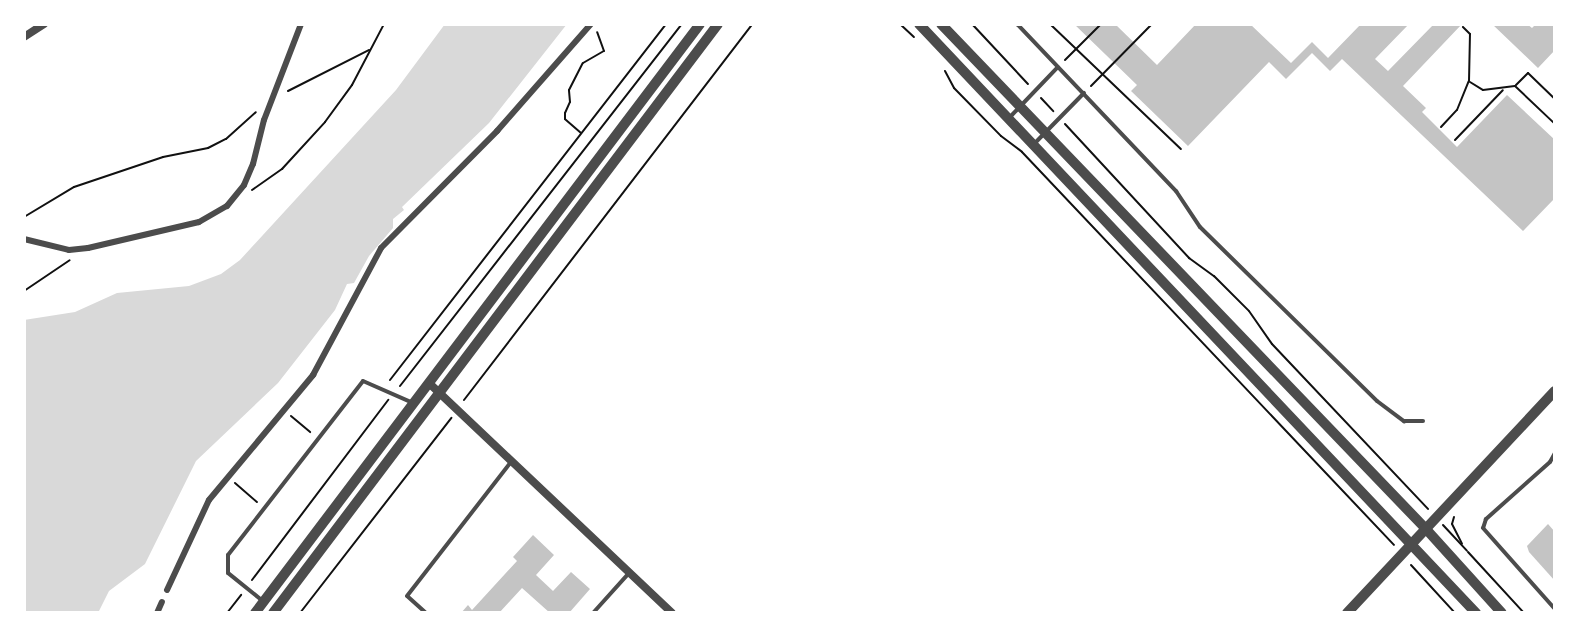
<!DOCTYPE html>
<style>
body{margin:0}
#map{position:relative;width:1579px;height:637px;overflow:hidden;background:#fff;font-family:"Sofia Sans Condensed",sans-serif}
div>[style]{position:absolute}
.water>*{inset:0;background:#d9d9d9}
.building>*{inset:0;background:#c4c4c4}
.path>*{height:2px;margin:-1px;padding:0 1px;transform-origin:1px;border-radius:1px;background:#111}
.service>*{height:4px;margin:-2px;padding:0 2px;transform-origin:2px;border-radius:2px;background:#4c4c4c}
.pedestrian>*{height:6px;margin:-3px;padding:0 3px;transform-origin:3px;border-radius:3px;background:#4c4c4c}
.minor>*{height:8px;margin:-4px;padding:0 4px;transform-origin:4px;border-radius:4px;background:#4c4c4c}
.tertiary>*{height:10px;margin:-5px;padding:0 5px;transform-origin:5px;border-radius:5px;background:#4c4c4c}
span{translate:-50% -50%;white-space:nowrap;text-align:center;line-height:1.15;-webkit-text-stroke:8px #fff;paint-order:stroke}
.frame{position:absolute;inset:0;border:26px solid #fff;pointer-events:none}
</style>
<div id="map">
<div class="water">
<i style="clip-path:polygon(445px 24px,567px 24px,489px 123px,402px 207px,404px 210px,393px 219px,393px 228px,369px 256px,354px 283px,347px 284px,335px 310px,278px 383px,196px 461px,145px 564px,109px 591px,98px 613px,24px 613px,24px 320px,75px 312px,117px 293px,189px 286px,221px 274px,240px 260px,396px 90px)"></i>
</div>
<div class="building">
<i style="clip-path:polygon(1074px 24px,1115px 24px,1157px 65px,1196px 24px,1250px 24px,1291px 63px,1312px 42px,1328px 58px,1361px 24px,1409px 24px,1375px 59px,1388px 71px,1434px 24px,1462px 24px,1403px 86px,1426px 108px,1422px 112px,1457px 147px,1507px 95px,1555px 140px,1555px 198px,1523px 231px,1342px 59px,1330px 71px,1312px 53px,1286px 79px,1269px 62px,1188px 146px,1131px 91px,1137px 85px)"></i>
<i style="clip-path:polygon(1492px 24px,1527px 24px,1532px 28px,1536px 24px,1555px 24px,1555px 50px,1538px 68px)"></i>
<i style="clip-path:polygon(1548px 524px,1555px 532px,1555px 581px,1529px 552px,1527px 546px)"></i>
<i style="clip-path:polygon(533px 535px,554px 555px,536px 575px,553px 591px,571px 572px,590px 589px,569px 613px,550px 613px,522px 588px,499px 613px,461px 613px,468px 605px,472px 610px,517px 561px,513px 557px)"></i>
</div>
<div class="path">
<i style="left:900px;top:24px;width:19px;rotate:43deg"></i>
<i style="left:972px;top:24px;width:82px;rotate:47deg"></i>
<i style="left:1050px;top:24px;width:181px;rotate:43.7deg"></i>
<i style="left:1065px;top:60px;width:51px;rotate:-45deg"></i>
<i style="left:945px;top:71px;width:19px;rotate:62deg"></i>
<i style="left:954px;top:88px;width:67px;rotate:45.6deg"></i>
<i style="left:1001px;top:136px;width:26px;rotate:37deg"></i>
<i style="left:1022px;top:152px;width:541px;rotate:46.57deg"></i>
<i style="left:1470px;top:82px;width:15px;rotate:32deg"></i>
<i style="left:1483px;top:90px;width:32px;rotate:-7deg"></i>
<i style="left:1515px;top:86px;width:55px;rotate:43.5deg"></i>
<i style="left:1516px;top:85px;width:17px;rotate:-45deg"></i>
<i style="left:1528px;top:73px;width:37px;rotate:44deg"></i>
<i style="left:1091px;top:86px;width:87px;rotate:-45.5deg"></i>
<i style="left:288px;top:91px;width:91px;rotate:-26.8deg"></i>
<i style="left:1041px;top:98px;width:18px;rotate:47deg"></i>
<i style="left:1065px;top:124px;width:183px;rotate:47.2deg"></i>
<i style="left:1189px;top:258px;width:31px;rotate:36deg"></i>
<i style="left:1214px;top:276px;width:49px;rotate:45deg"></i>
<i style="left:1249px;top:311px;width:40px;rotate:55.1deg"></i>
<i style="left:1272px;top:344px;width:227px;rotate:46.6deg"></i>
<i style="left:1441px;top:127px;width:23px;rotate:-47deg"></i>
<i style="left:1457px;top:110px;width:31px;rotate:-68deg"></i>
<i style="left:1469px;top:81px;width:47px;rotate:-88.8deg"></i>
<i style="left:1470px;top:34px;width:10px;rotate:-135deg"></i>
<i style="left:581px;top:133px;width:21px;rotate:-139deg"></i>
<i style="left:565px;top:119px;width:6px;rotate:-90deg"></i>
<i style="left:565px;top:113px;width:12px;rotate:-66deg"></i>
<i style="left:570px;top:102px;width:12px;rotate:-95deg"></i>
<i style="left:569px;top:90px;width:30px;rotate:-63deg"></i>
<i style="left:583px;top:63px;width:24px;rotate:-30deg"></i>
<i style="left:604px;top:51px;width:20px;rotate:-110deg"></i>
<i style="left:1455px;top:140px;width:69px;rotate:-46.2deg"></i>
<i style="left:252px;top:190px;width:37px;rotate:-35deg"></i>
<i style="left:282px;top:169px;width:64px;rotate:-47.5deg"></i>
<i style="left:325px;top:122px;width:46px;rotate:-53.9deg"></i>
<i style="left:352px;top:85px;width:69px;rotate:-62.3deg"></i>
<i style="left:24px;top:217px;width:58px;rotate:-31deg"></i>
<i style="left:74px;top:187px;width:94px;rotate:-18.6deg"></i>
<i style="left:163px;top:157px;width:46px;rotate:-11.3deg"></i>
<i style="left:208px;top:148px;width:20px;rotate:-27deg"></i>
<i style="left:226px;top:139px;width:40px;rotate:-42deg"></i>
<i style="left:24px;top:291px;width:55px;rotate:-34deg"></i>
<i style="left:390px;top:380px;width:450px;rotate:-52.2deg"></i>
<i style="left:400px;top:386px;width:459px;rotate:-52.1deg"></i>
<i style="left:464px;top:400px;width:474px;rotate:-52.5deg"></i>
<i style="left:291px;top:416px;width:25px;rotate:40deg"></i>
<i style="left:235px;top:483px;width:29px;rotate:41deg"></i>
<i style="left:1454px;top:517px;width:7px;rotate:106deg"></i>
<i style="left:1452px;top:524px;width:22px;rotate:63deg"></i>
<i style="left:1443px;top:525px;width:35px;rotate:47deg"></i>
<i style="left:1468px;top:552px;width:83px;rotate:47.4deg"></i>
<i style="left:1411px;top:565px;width:65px;rotate:47.5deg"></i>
<i style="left:252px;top:580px;width:226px;rotate:-52.9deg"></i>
<i style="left:227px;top:613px;width:23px;rotate:-52deg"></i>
<i style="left:300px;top:613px;width:247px;rotate:-52.2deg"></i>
</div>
<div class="service">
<i style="left:1017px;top:24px;width:231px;rotate:46.4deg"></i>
<i style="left:1176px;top:191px;width:43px;rotate:56.3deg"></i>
<i style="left:1200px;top:227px;width:248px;rotate:44.5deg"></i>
<i style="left:1377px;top:401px;width:34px;rotate:37deg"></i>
<i style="left:1404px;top:421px;width:19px"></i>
<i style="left:1010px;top:117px;width:69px;rotate:-46.2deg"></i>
<i style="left:1035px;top:143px;width:70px;rotate:-45.6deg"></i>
<i style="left:1555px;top:453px;width:10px;rotate:119deg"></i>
<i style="left:1550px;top:462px;width:86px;rotate:138.3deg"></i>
<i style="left:1486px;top:519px;width:9px;rotate:108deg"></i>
<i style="left:1483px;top:528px;width:108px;rotate:48.4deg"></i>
<i style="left:264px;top:602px;width:46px;rotate:-141.1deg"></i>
<i style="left:228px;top:573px;width:18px;rotate:-90deg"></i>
<i style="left:228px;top:555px;width:220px;rotate:-52.2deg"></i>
<i style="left:363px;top:381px;width:55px;rotate:23.7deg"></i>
<i style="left:426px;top:613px;width:25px;rotate:-138deg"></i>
<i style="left:407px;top:596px;width:168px;rotate:-52.2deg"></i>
<i style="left:593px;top:613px;width:54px;rotate:-48deg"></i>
</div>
<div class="pedestrian">
<i style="left:24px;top:239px;width:46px;rotate:13.7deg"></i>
<i style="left:69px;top:250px;width:19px;rotate:-6deg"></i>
<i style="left:88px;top:248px;width:114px;rotate:-13.2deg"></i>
<i style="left:199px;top:222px;width:32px;rotate:-30deg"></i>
<i style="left:227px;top:206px;width:27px;rotate:-51deg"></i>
<i style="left:244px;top:185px;width:23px;rotate:-67deg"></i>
<i style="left:253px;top:164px;width:45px;rotate:-76deg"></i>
<i style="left:264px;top:120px;width:103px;rotate:-68.9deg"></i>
<i style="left:167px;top:590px;width:99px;rotate:-65deg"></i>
<i style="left:209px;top:500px;width:163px;rotate:-50.2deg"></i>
<i style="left:313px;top:375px;width:144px;rotate:-61.8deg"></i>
<i style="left:381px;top:248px;width:165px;rotate:-45.2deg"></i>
<i style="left:497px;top:131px;width:142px;rotate:-48.7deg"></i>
<i style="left:157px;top:613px;width:12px;rotate:-66deg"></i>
</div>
<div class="minor">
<i style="left:24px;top:37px;width:24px;rotate:-33deg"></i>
<i style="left:430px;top:384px;width:333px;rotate:43.4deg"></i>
</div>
<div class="tertiary">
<i style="left:919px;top:24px;width:811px;rotate:46.6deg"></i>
<i style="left:941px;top:24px;width:700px;rotate:46.16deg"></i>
<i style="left:1426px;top:529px;width:113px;rotate:47.9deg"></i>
<i style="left:255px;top:613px;width:738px;rotate:-52.93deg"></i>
<i style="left:273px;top:613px;width:738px;rotate:-52.93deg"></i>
<i style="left:1347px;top:613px;width:304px;rotate:-46.9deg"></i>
</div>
<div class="frame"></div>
</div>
